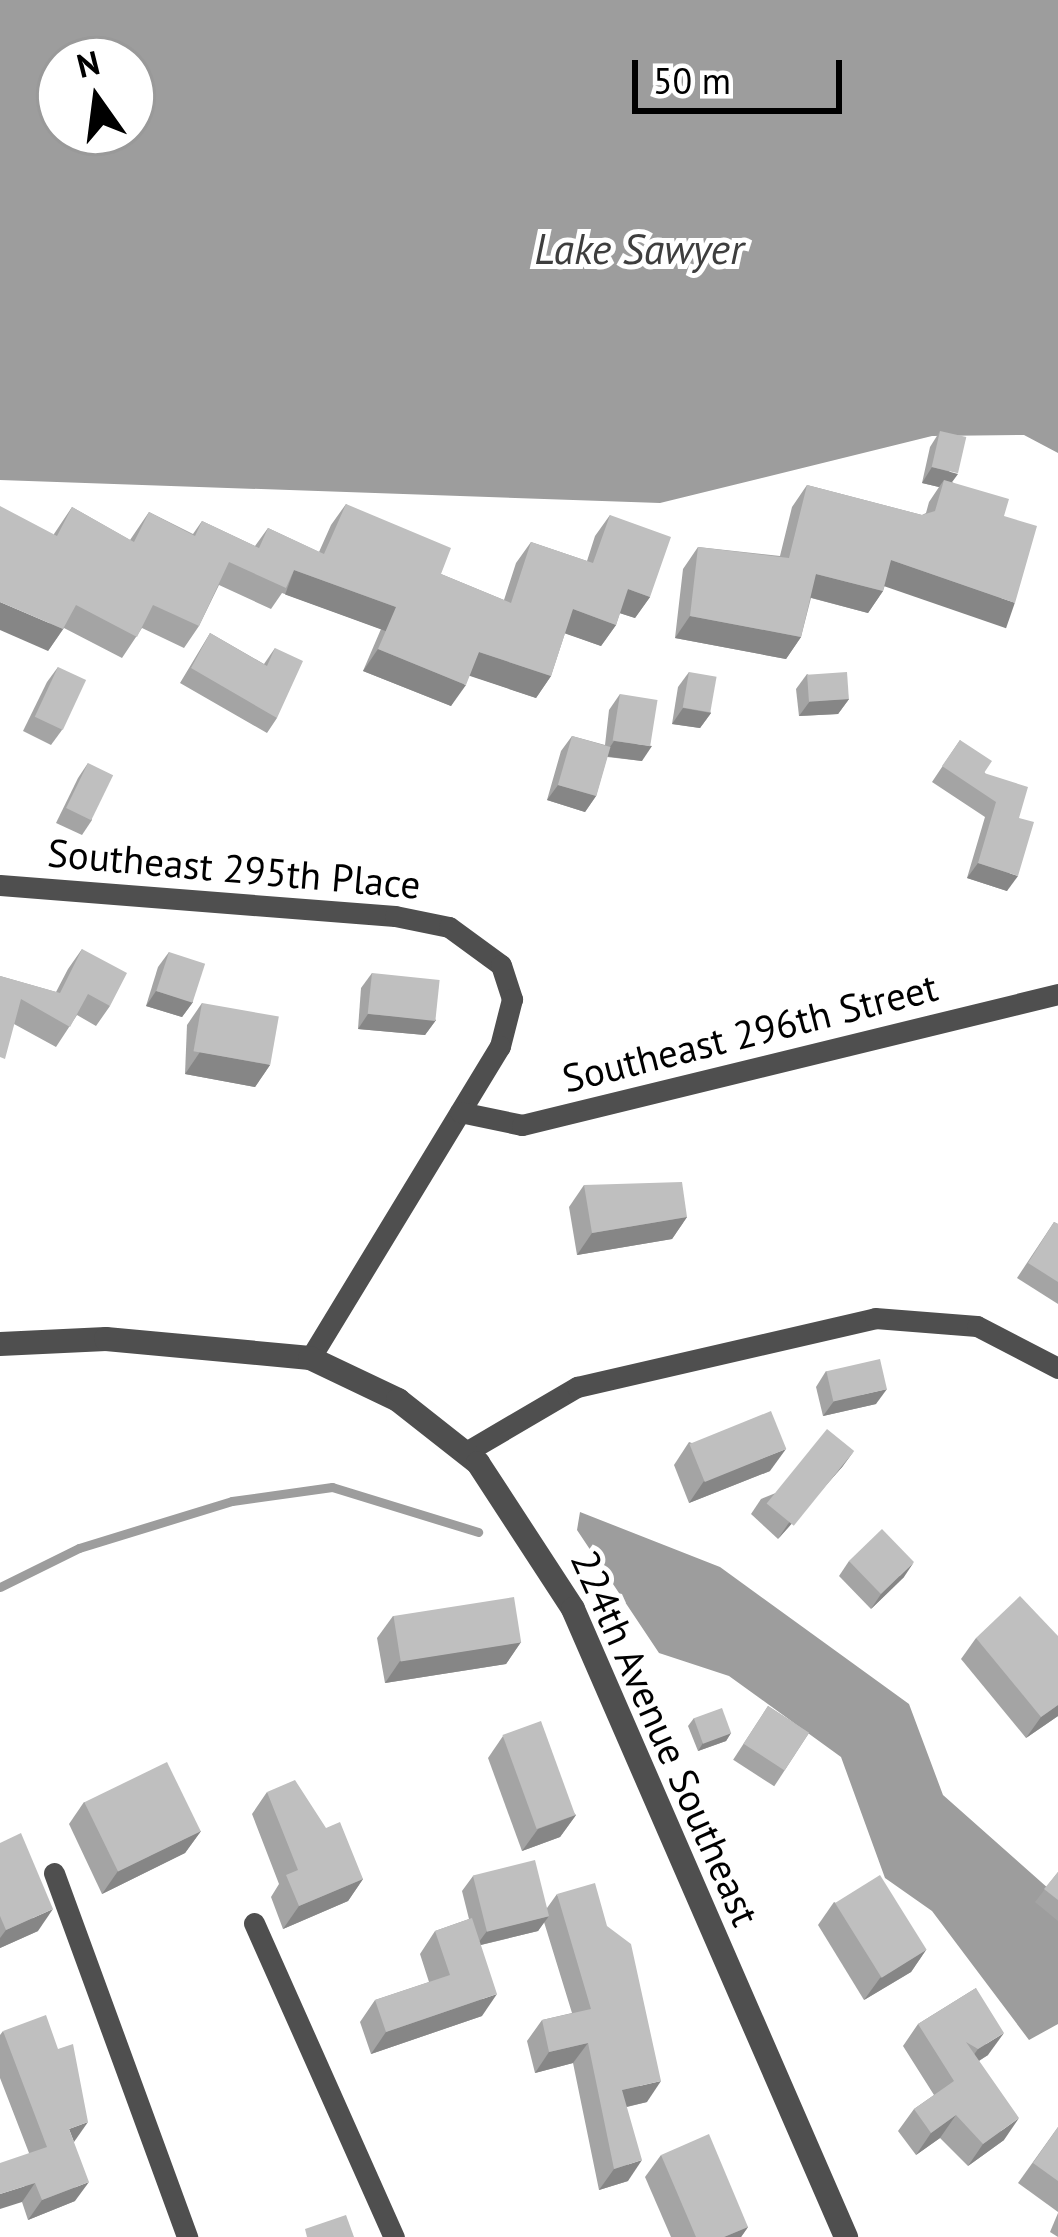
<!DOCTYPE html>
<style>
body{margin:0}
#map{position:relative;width:1058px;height:2237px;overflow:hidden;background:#fff;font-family:"PT Sans",sans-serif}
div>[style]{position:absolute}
.water>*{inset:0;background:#9d9d9d}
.stream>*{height:9px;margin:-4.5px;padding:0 4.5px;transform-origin:4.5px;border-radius:4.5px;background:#9d9d9d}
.minor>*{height:21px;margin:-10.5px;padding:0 10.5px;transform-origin:10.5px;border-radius:10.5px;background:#4f4f4f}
.tertiary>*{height:24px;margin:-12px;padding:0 12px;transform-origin:12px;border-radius:12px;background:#4f4f4f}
.wall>*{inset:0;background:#a4a4a4;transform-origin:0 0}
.shaded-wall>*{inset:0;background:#868686;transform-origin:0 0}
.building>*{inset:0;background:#bfbfbf;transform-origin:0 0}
span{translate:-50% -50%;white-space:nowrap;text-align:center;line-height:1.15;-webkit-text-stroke:10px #fff;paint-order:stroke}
.street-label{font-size:39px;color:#000}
.water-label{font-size:42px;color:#3e3e3e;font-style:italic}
.north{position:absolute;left:36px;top:36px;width:120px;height:120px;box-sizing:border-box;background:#fff;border:3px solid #999;border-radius:50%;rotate:346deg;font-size:33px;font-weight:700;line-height:48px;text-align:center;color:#000}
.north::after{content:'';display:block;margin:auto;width:42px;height:54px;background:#000;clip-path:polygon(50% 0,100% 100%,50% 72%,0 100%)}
.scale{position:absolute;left:632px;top:60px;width:210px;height:54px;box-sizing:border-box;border:6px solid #000;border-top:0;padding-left:15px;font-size:36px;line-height:42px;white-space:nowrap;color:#000;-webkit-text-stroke:9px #fff;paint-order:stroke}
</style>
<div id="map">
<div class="water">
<i style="clip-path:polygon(evenodd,0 0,1058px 0,1058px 453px,1024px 435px,932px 436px,660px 503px,0 480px,0 0,60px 60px,132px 60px,132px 132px,60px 132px,60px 60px)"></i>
<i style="clip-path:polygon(580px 1512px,720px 1567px,909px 1704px,943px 1795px,1058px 1897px,1058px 2024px,1029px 2040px,932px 1911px,885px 1878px,841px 1757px,729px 1676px,659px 1653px,577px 1530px)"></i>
</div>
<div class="stream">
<i style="left:0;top:1587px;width:88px;rotate:-26.3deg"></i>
<i style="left:79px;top:1548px;width:160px;rotate:-17.1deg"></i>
<i style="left:232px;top:1501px;width:101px;rotate:-8deg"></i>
<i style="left:332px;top:1487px;width:153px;rotate:17.1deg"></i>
</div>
<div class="minor">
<i style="left:0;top:885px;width:396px;rotate:4.5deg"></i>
<i style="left:395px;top:916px;width:55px;rotate:11.5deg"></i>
<i style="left:449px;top:927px;width:64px;rotate:36.2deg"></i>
<i style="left:501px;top:965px;width:36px;rotate:72deg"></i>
<i style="left:512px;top:999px;width:49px;rotate:104.3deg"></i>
<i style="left:500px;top:1046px;width:365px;rotate:121.3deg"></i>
<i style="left:460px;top:1112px;width:63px;rotate:11.8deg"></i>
<i style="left:522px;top:1125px;width:552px;rotate:-13.73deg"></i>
<i style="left:466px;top:1452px;width:129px;rotate:-30.4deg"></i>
<i style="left:577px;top:1387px;width:306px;rotate:-13deg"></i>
<i style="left:875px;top:1318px;width:102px;rotate:4.5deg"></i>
<i style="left:977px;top:1326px;width:91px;rotate:27.4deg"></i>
<i style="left:54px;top:1873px;width:388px;rotate:69.9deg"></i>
<i style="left:254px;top:1923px;width:344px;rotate:66deg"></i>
</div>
<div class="tertiary">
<i style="left:0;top:1344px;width:106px;rotate:-2.7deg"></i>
<i style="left:106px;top:1339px;width:205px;rotate:5.3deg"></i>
<i style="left:310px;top:1358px;width:98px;rotate:25.5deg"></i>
<i style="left:398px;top:1400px;width:102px;rotate:38.2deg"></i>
<i style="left:478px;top:1463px;width:174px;rotate:56.9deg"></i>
<i style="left:573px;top:1609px;width:685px;rotate:66.5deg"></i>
</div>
<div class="wall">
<i style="clip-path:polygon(940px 431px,952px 482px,1004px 516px,1000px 625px,885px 585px,883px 591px,868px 613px,811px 598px,801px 637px,786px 659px,675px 638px,683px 569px,698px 547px,780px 556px,792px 507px,807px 485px,922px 515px,926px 513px,929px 502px,939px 487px,922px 483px,930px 447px)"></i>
<i style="clip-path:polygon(346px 504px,441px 574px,504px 600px,516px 563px,531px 542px,587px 561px,595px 536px,610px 515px,650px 597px,635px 618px,620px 613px,616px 625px,601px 646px,565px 633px,551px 676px,536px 698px,469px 675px,451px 706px,363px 671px,381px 629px,282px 593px,271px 609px,219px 585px,199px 626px,184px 648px,142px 628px,122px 658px,64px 628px,48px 651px,54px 534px,72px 507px,130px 540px,149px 512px,193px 534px,202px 521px,255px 546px,268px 528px,319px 552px,331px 525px)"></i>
<i style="clip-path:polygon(210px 633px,264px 664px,275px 648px,277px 718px,267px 733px,180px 683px)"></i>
<i style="clip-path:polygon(58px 667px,62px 730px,51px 745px,23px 731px,47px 682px)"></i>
<i style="clip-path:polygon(689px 672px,711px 713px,700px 728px,672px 724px,678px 687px)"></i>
<i style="clip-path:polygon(807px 674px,849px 699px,838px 714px,799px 716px,796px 689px)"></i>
<i style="clip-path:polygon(620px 694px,642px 761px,607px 757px,596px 796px,585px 812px,547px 800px,561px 751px,572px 736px,605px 745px,609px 710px)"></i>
<i style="clip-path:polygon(960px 740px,1019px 818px,1007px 891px,967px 878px,985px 817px,932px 782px)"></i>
<i style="clip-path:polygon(88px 763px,92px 820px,82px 835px,56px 823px,78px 778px)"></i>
<i style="clip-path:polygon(82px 949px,110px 1006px,96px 1026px,77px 1015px,56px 1047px,14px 1024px,0 976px,56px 992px,68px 969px)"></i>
<i style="clip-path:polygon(169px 952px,193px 1002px,182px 1017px,146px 1006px,158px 967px)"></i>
<i style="clip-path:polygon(372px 973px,436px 1020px,425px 1035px,358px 1029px,361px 988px)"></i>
<i style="clip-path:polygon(202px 1003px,270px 1065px,255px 1087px,185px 1074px,187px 1025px)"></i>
<i style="clip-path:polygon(584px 1185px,687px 1217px,672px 1239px,577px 1255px,569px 1207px)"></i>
<i style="clip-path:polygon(1054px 1222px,1058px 1224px,1058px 1304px,1017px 1278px)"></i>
<i style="clip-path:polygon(826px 1371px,876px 1404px,823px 1416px,816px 1387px)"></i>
<i style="clip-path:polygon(689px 1442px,770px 1471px,689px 1503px,674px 1465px)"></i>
<i style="clip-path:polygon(843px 1466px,778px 1539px,751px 1514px,761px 1499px)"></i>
<i style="clip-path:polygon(849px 1561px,904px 1577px,871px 1609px,839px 1576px)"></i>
<i style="clip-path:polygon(393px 1616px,521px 1642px,506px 1664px,385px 1683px,377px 1638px)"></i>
<i style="clip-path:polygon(1058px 1636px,1058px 1716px,1026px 1738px,961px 1659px,976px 1638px)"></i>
<i style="left:768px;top:1706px;width:49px;height:64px;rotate:33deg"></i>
<i style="clip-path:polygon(694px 1718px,731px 1733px,726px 1741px,698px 1751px,688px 1726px)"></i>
<i style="clip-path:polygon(503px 1736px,576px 1815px,560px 1837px,522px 1851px,488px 1758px)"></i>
<i style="clip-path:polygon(267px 1792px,363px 1879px,348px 1901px,283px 1929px,271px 1897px,279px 1884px,252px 1814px)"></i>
<i style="clip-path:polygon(84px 1802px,201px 1831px,185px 1853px,102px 1894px,69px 1824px)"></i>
<i style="clip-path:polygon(0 1843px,38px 1931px,0 1948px)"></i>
<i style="clip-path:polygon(1058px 1872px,1058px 1921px,1035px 1902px)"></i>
<i style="clip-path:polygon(473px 1876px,547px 1908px,557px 1894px,647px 2102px,627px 2107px,628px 2181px,599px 2190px,573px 2063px,535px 2073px,527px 2041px,542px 2020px,572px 2013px,544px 1922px,538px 1931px,481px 1945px,482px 2016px,371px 2054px,360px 2022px,375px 2000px,429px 1982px,420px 1954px,435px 1931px,469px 1919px,462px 1891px)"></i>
<i style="clip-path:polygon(834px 1902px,926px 1950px,911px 1972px,864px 2000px,818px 1925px)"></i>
<i style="clip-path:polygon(976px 1988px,988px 2055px,979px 2061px,1004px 2140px,968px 2166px,940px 2138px,916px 2155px,898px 2131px,914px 2109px,934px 2095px,903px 2046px,918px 2024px)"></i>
<i style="clip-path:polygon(3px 2031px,74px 2142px,75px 2201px,28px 2220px,22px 2202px,29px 2153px,0 2078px,0 2035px)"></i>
<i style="clip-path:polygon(1058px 2127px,1058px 2212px,1018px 2183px)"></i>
<i style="clip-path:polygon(661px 2155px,748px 2227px,741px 2237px,671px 2237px,645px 2177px)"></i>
<i style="clip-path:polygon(1058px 2213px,1058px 2237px,1050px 2232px)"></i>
</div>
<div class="shaded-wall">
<i style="clip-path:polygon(932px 467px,958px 474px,947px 489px,944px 480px,939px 487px,922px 483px)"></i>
<i style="left:891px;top:560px;width:131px;height:27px;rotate:19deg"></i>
<i style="left:294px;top:570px;width:109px;height:26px;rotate:20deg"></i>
<i style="clip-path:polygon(816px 574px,883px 591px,868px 613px,801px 595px)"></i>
<i style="clip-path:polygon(628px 589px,650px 597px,635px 618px,613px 611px)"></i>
<i style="clip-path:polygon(0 602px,63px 629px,48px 651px,0 630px)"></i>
<i style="clip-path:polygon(573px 609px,616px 625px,601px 646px,558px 631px)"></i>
<i style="clip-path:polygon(690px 616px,801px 637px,786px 659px,675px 638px)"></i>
<i style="clip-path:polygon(378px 649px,466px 685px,451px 706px,363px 671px)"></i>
<i style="clip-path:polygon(479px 652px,551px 676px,536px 698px,464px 674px)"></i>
<i style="clip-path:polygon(849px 699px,838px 714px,799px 716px,810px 701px)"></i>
<i style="clip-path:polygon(683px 708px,711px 713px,700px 728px,672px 724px)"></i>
<i style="clip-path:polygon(614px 741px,652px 746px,642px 761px,604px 756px)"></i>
<i style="clip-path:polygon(558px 785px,596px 796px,585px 812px,547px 800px)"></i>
<i style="clip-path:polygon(978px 863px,1018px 876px,1007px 891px,967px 878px)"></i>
<i style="clip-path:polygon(156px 991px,193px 1002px,182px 1017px,146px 1006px)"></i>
<i style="clip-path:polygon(368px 1014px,436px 1020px,425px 1035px,358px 1029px)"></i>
<i style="clip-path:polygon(200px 1052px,270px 1065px,255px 1087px,185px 1074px)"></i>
<i style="clip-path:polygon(687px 1217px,672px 1239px,577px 1255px,592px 1233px)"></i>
<i style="clip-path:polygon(887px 1389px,876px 1404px,823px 1416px,834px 1401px)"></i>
<i style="clip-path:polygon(786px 1449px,770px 1471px,689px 1503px,704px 1481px)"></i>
<i style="clip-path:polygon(854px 1451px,843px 1466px,778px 1539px,788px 1524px)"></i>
<i style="clip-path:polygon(914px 1562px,904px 1577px,871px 1609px,881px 1594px)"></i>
<i style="clip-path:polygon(521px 1642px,506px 1664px,385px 1683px,400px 1661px)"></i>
<i style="clip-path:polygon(1058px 1705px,1058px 1716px,1026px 1738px,1041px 1717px)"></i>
<i style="clip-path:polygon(731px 1733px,726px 1741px,698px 1751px,703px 1743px)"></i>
<i style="clip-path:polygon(576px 1815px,560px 1837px,522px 1851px,538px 1829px)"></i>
<i style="clip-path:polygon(201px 1831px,185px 1853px,102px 1894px,118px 1871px)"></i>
<i style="clip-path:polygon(363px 1879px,348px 1901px,283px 1929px,299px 1906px)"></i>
<i style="clip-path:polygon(53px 1909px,38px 1931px,0 1948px,0 1938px,6px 1930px)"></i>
<i style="clip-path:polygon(549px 1916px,538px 1931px,476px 1946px,487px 1931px)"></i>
<i style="clip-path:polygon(926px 1950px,911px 1972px,864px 2000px,880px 1978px)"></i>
<i style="clip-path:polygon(497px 1994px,482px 2016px,371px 2054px,386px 2032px)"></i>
<i style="clip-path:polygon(1004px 2033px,988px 2055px,962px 2071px,978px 2049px)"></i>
<i style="clip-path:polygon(588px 2043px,573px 2063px,535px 2073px,549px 2052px)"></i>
<i style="clip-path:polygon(661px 2081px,647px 2102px,608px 2111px,622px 2090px)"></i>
<i style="clip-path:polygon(956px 2115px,940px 2138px,916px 2155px,931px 2133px)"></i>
<i style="clip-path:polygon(1019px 2118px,1004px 2140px,968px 2166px,983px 2144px)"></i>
<i style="clip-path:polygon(88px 2122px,74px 2142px,69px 2129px)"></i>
<i style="clip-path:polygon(642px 2160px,628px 2181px,599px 2190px,614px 2169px)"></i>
<i style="clip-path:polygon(89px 2182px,75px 2201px,28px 2220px,42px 2200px)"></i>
<i style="clip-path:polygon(35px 2183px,22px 2202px,0 2209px,0 2194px)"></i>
<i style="clip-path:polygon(748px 2227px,741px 2237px,724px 2237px)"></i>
</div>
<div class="building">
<i style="left:940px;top:431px;width:27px;height:37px;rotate:13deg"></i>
<i style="clip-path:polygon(944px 480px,1009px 499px,1004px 516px,1037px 526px,1015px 603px,891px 560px,883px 591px,816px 574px,801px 637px,690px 616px,698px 547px,789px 558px,807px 485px,922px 515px,935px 511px)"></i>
<i style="clip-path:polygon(346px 504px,451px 548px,441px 574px,511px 603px,531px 542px,593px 563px,610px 515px,671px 537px,650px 597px,628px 589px,616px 625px,573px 609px,551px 676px,479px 652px,466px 685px,378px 649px,396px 607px,294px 570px,286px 588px,229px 562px,199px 626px,153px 605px,137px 637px,76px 605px,63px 629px,0 602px,0 506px,57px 536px,72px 507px,134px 542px,149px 512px,195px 536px,202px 521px,259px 548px,268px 528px,324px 554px)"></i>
<i style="clip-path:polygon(210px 633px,267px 666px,275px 648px,303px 661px,277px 718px,191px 668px)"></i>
<i style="left:58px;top:667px;width:31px;height:55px;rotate:25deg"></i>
<i style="left:689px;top:672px;width:28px;height:36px;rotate:10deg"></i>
<i style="left:847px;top:672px;width:27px;height:40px;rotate:86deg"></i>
<i style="left:620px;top:694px;width:38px;height:47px;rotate:9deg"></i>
<i style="left:572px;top:736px;width:40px;height:51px;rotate:16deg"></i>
<i style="clip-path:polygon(960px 740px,992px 761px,984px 773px,1028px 787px,1019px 818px,1034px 822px,1018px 876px,978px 863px,996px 802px,942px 766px)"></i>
<i style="left:88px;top:763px;width:28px;height:50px;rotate:26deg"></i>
<i style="clip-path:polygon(82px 949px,127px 973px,110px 1006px,88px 994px,70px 1027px,21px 999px,5px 1059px,0 1057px,0 976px,60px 993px)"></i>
<i style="left:169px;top:952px;width:38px;height:41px;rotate:18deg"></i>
<i style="left:372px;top:973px;width:68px;height:41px;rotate:6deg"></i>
<i style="left:202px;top:1003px;width:78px;height:49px;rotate:10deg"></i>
<i style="clip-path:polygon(682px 1182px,687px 1217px,592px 1233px,584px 1185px)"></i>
<i style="clip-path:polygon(1054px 1222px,1058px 1224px,1058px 1282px,1028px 1263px)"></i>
<i style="left:880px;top:1359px;width:31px;height:55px;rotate:77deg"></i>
<i style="left:771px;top:1411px;width:41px;height:88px;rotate:68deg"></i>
<i style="left:827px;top:1429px;width:35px;height:96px;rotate:39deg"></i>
<i style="left:882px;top:1529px;width:46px;height:46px;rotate:46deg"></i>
<i style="clip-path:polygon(1020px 1596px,1058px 1636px,1058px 1705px,1041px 1717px,976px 1638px)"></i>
<i style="left:514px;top:1597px;width:46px;height:122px;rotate:81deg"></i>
<i style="left:768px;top:1706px;width:49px;height:45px;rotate:33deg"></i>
<i style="left:722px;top:1708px;width:27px;height:30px;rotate:70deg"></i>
<i style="left:541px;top:1721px;width:100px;height:41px;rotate:70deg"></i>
<i style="left:167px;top:1762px;width:77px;height:92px;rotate:64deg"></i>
<i style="clip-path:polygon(295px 1780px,326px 1828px,340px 1822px,363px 1879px,299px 1906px,286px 1875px,298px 1870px,267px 1792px)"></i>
<i style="clip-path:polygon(21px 1833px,53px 1909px,6px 1930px,0 1916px,0 1843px)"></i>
<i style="left:535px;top:1860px;width:58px;height:64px;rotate:76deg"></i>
<i style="clip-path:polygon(1058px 1872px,1058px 1900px,1044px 1889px)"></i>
<i style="left:880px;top:1875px;width:88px;height:53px;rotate:58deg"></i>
<i style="clip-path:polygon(595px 1883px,607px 1926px,631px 1944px,661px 2081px,622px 2090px,642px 2160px,614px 2169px,588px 2043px,549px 2052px,542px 2020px,591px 2009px,557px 1894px)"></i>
<i style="clip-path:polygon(472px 1918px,497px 1994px,386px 2032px,375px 2000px,450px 1975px,435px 1931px)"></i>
<i style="clip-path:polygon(976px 1988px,1004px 2033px,978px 2049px,966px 2042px,1019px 2118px,983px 2144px,956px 2115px,931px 2133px,914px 2109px,954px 2081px,918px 2024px)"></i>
<i style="clip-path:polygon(46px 2015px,58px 2049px,73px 2044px,88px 2122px,69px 2129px,89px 2182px,42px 2200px,35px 2183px,0 2194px,0 2163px,47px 2147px,3px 2031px)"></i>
<i style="clip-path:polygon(1058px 2127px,1058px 2181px,1033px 2163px)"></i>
<i style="clip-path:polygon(709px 2134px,748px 2227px,724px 2237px,696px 2237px,661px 2155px)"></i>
<i style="clip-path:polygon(346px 2215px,354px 2237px,307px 2237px,305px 2229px)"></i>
</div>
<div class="street-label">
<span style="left:234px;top:869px;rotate:5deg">Southeast 295th Place</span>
<span style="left:750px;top:1033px;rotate:-14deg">Southeast 296th Street</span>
<span style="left:665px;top:1738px;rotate:66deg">224th Avenue Southeast</span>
</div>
<div class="water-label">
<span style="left:639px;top:249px">Lake Sawyer</span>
</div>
<div class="north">N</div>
<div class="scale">50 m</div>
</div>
